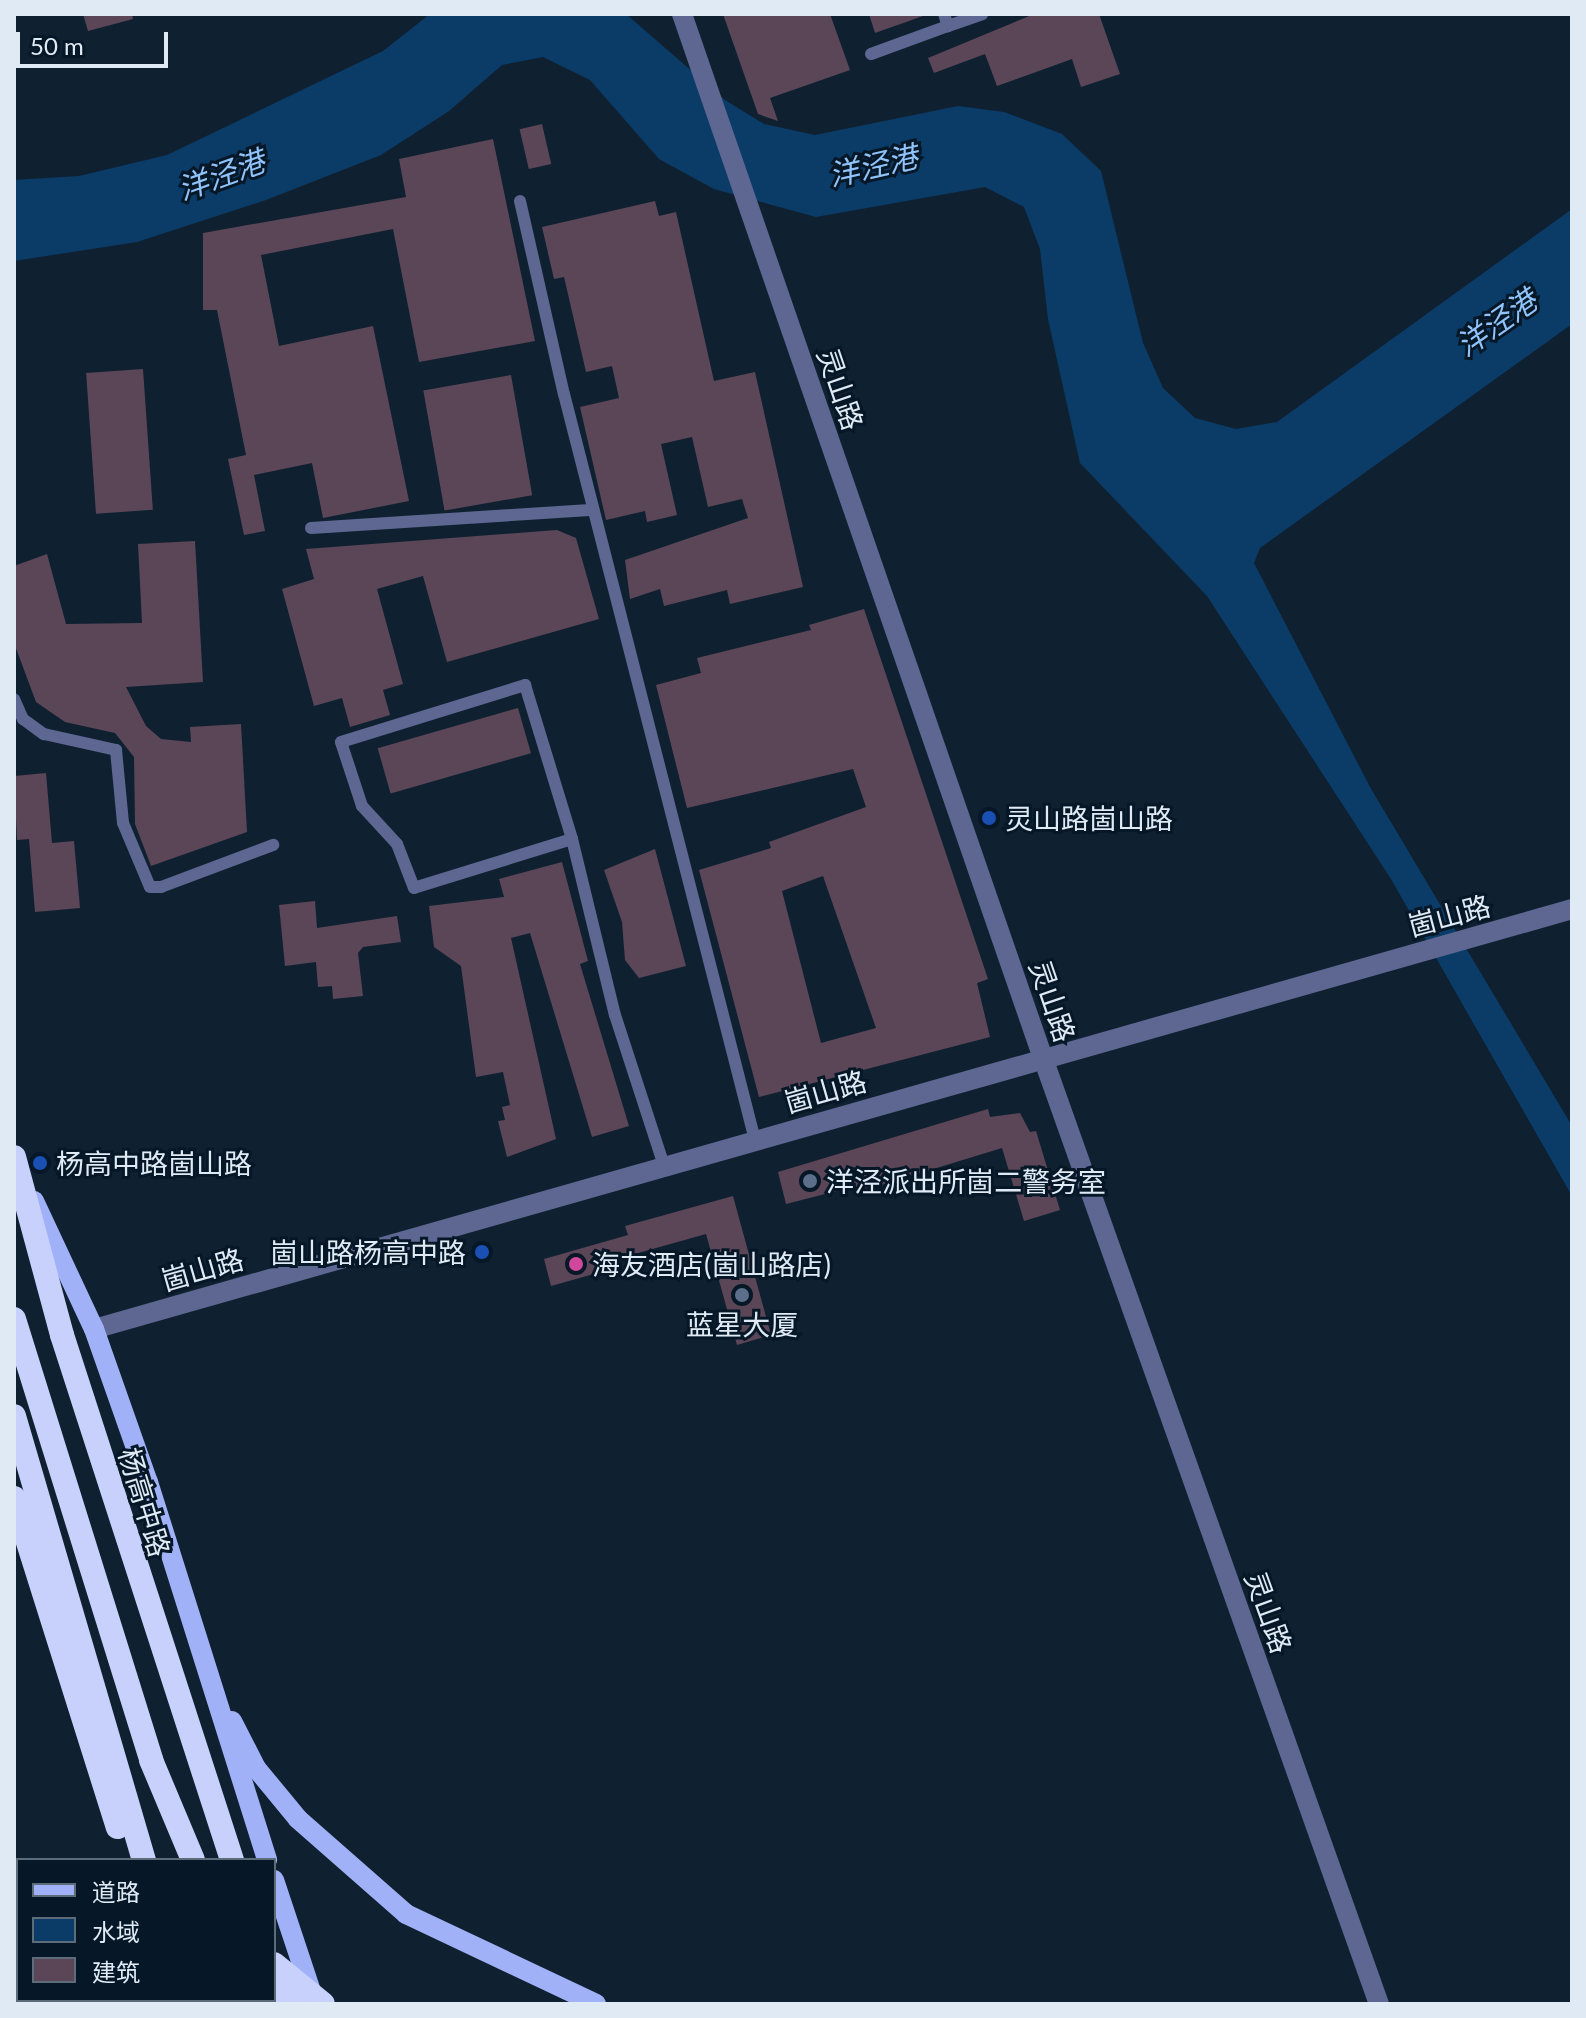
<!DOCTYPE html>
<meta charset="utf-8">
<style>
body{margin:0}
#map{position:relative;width:1586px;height:2018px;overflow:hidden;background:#0f2131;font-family:Lato,"Noto Sans SC",sans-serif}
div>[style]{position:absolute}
.water>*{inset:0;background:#0b3b67}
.building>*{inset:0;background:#5b4657;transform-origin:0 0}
.lane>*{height:12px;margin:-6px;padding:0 6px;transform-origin:6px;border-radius:6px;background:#5d6791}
.street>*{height:20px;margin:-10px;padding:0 10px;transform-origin:10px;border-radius:10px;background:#5d6791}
.primary>*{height:20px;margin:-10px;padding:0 10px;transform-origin:10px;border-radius:10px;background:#a1b1f7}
.highway>*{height:24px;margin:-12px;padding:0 12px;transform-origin:12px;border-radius:12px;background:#c7d1fc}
.primary-bridge>*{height:20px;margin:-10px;padding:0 10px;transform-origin:10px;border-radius:10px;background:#a1b1f7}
.highway-bridge>*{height:24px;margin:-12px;padding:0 12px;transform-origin:12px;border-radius:12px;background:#c7d1fc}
.dots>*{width:22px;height:22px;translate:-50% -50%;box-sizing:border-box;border:4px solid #061827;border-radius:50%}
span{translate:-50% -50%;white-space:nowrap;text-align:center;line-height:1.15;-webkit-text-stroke:6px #061827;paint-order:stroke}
.street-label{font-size:28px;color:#dfeaf5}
.poi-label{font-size:28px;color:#dfeaf5}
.left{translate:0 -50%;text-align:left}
.right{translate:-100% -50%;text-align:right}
.water-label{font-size:30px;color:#8fc3fa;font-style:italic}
.frame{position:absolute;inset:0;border:16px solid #dfeaf5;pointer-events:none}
.legend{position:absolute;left:16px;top:1858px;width:260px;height:144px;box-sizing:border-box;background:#061827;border:2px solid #5d6c79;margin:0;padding:10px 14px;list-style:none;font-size:24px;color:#dfeaf5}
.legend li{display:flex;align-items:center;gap:16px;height:40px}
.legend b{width:40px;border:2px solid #5d6c79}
.scale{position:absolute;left:16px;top:32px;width:152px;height:36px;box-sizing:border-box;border:4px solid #dfeaf5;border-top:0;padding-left:10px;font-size:24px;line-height:28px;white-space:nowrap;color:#dfeaf5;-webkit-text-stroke:6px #061827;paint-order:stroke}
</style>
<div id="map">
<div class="water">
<i style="clip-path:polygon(430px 14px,626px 14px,725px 100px,764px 124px,815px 135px,958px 106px,1004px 112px,1062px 134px,1101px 171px,1143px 343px,1163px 388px,1195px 418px,1236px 429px,1277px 422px,1572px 209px,1572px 324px,1260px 548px,1254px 563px,1370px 787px,1572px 1126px,1572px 1196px,1391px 879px,1207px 596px,1080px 463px,1048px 319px,1040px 249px,1024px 207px,985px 187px,816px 217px,714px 189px,659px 159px,590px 80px,543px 57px,502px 65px,449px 111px,381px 155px,266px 200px,137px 242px,14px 261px,14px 180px,79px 176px,167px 155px,383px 51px)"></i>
</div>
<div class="building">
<i style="clip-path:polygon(83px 14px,132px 14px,133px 19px,88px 31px)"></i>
<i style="clip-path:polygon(723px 14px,830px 14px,850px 70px,770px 98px,778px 121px,758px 114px)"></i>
<i style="clip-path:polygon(869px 14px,923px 14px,923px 16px,875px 33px)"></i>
<i style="clip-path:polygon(1034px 14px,1099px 14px,1120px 74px,1081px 87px,1072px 59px,997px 86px,985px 54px,934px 73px,928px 58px)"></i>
<i style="left:542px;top:124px;width:41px;height:23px;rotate:77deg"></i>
<i style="clip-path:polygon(493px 139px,535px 341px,419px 362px,393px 229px,261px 255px,279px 346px,373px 326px,409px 501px,323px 518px,312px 463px,254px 475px,265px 531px,244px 535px,228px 459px,246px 455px,217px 310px,203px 310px,203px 233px,406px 197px,399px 159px)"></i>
<i style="clip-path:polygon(655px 201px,659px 216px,676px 212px,714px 381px,755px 372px,803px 587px,730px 604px,727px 590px,664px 606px,660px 589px,630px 599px,625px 560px,748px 518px,742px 499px,708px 507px,692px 437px,661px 444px,677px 515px,647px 522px,645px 511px,606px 520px,580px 407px,619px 398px,612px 366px,586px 372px,564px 277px,554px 279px,542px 227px)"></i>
<i style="left:143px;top:369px;width:141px;height:57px;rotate:86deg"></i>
<i style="left:511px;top:375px;width:122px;height:89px;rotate:80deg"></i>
<i style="clip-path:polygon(557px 530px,576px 538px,599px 619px,447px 662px,423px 576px,377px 589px,403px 684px,383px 690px,390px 715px,350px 727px,342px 698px,314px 706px,282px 589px,314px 579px,306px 549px)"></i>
<i style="clip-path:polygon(195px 541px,203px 682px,126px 687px,146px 726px,161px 739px,191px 742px,190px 727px,241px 724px,247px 832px,151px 866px,135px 824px,134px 757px,115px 733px,65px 722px,36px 702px,14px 643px,14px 566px,47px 554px,66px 624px,142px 623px,138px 544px)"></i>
<i style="clip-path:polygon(evenodd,864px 609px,988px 979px,977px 983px,990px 1037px,759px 1097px,699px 870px,771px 848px,769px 842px,866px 807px,853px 769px,687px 808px,656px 685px,701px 673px,697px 658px,811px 630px,809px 625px,864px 609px,823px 876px,876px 1028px,821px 1043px,782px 891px,823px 876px)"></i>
<i style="left:518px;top:708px;width:47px;height:146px;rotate:74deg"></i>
<i style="clip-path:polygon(46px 773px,52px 843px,74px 841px,80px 908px,35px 912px,29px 839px,17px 840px,14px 776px)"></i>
<i style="clip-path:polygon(655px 849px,686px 966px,639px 978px,625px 960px,622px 922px,604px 870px)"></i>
<i style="clip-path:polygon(562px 862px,588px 961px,580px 964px,629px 1126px,592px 1137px,530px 933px,511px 938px,556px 1139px,507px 1157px,498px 1121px,505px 1120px,502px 1107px,510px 1105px,503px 1072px,476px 1077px,461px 966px,434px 947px,429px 906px,504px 897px,499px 879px)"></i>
<i style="clip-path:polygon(315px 901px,317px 928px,397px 916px,401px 942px,363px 947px,358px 953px,363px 996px,333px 999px,332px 986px,318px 987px,316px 962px,285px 966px,279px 905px)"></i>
<i style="clip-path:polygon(988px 1109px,990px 1117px,1020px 1113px,1030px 1132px,1036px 1131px,1060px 1210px,1024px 1221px,1002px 1148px,858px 1192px,856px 1186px,786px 1204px,778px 1172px)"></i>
<i style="clip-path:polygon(733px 1196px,771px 1335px,737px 1345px,706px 1234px,606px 1262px,608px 1270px,551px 1286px,544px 1259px,628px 1235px,625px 1226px)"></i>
</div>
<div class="lane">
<i style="left:944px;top:14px;width:13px;rotate:72deg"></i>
<i style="left:948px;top:26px;width:36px;rotate:-19deg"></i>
<i style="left:871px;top:54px;width:82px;rotate:-20deg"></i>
<i style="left:520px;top:201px;width:198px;rotate:77.2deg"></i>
<i style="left:564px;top:394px;width:770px;rotate:75.64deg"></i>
<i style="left:311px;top:528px;width:283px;rotate:-3.7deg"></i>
<i style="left:14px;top:699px;width:22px;rotate:66deg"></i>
<i style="left:23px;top:719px;width:26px;rotate:36deg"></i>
<i style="left:44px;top:734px;width:74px;rotate:12.5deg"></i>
<i style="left:116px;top:750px;width:73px;rotate:84.5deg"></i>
<i style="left:123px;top:823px;width:69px;rotate:67.1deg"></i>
<i style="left:150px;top:887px;width:11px"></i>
<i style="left:161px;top:887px;width:120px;rotate:-20.6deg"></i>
<i style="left:572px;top:839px;width:165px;rotate:162.8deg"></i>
<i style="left:414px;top:888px;width:47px;rotate:-111.1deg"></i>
<i style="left:397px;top:844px;width:52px;rotate:-132.6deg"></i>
<i style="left:362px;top:806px;width:67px;rotate:-108.2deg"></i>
<i style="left:341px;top:742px;width:193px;rotate:-17.2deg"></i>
<i style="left:525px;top:685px;width:161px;rotate:73deg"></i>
<i style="left:572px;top:839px;width:181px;rotate:76.3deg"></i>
<i style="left:615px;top:1015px;width:159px;rotate:72deg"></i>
</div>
<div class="street">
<i style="left:682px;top:14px;width:1105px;rotate:70.93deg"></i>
<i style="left:1043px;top:1058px;width:1004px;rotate:70.45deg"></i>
<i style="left:94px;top:1329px;width:1537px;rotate:-15.86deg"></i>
</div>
<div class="primary">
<i style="left:34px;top:1201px;width:141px;rotate:64.9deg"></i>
<i style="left:94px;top:1329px;width:162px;rotate:70.6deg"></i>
<i style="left:148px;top:1482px;width:396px;rotate:72.5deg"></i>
<i style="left:232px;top:1721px;width:53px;rotate:62.9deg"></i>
<i style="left:274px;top:1880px;width:126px;rotate:71.6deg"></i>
</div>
<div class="highway">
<i style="left:14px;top:1157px;width:184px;rotate:74.9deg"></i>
<i style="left:62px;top:1335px;width:552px;rotate:72.06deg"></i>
<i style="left:14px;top:1319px;width:462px;rotate:72.7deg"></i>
<i style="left:151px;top:1760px;width:108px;rotate:67.2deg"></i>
<i style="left:14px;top:1416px;width:463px;rotate:73.7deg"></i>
<i style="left:14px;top:1498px;width:345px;rotate:72.5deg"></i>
<i style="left:153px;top:2000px;width:4px;rotate:90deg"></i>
<i style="left:186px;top:2000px;width:4px;rotate:63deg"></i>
</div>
<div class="primary-bridge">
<i style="left:256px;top:1768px;width:66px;rotate:50.5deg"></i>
<i style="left:298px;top:1819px;width:144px;rotate:41.3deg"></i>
<i style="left:406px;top:1914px;width:210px;rotate:25.3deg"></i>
</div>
<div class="highway-bridge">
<i style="left:274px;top:1964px;width:63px;rotate:39.2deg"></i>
<i style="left:274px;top:1989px;width:24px;rotate:38deg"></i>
</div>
<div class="dots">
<i style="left:989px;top:818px;background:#1a4fb4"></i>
<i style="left:40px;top:1163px;background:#1a4fb4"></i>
<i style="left:810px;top:1181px;background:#5c6f8a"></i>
<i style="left:482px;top:1252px;background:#1a4fb4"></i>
<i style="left:576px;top:1264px;background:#d1479c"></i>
<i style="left:742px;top:1295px;background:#5c6f8a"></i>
</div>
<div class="street-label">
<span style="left:841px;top:389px;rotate:71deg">灵山路</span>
<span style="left:1449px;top:915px;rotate:-15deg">崮山路</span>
<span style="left:1053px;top:1001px;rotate:71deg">灵山路</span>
<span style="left:825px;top:1091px;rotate:-16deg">崮山路</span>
<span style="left:202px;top:1269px;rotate:-16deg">崮山路</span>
<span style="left:145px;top:1502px;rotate:73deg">杨高中路</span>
<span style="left:1269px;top:1612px;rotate:70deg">灵山路</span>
</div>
<div class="poi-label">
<span class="left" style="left:1005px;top:818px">灵山路崮山路</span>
<span class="left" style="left:56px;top:1163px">杨高中路崮山路</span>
<span class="left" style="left:826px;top:1181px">洋泾派出所崮二警务室</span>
<span class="right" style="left:466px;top:1252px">崮山路杨高中路</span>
<span class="left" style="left:592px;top:1264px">海友酒店(崮山路店)</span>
<span style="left:742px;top:1324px">蓝星大厦</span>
</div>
<div class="water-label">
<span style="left:873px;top:165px;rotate:-13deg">洋泾港</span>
<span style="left:221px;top:174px;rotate:-20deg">洋泾港</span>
<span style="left:1496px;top:322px;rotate:-35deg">洋泾港</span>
</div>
<div class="frame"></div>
<ul class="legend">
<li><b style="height:10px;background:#a1b1f7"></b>道路</li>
<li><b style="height:22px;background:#0b3b67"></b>水域</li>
<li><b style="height:22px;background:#5b4657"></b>建筑</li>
</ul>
<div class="scale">50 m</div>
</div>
